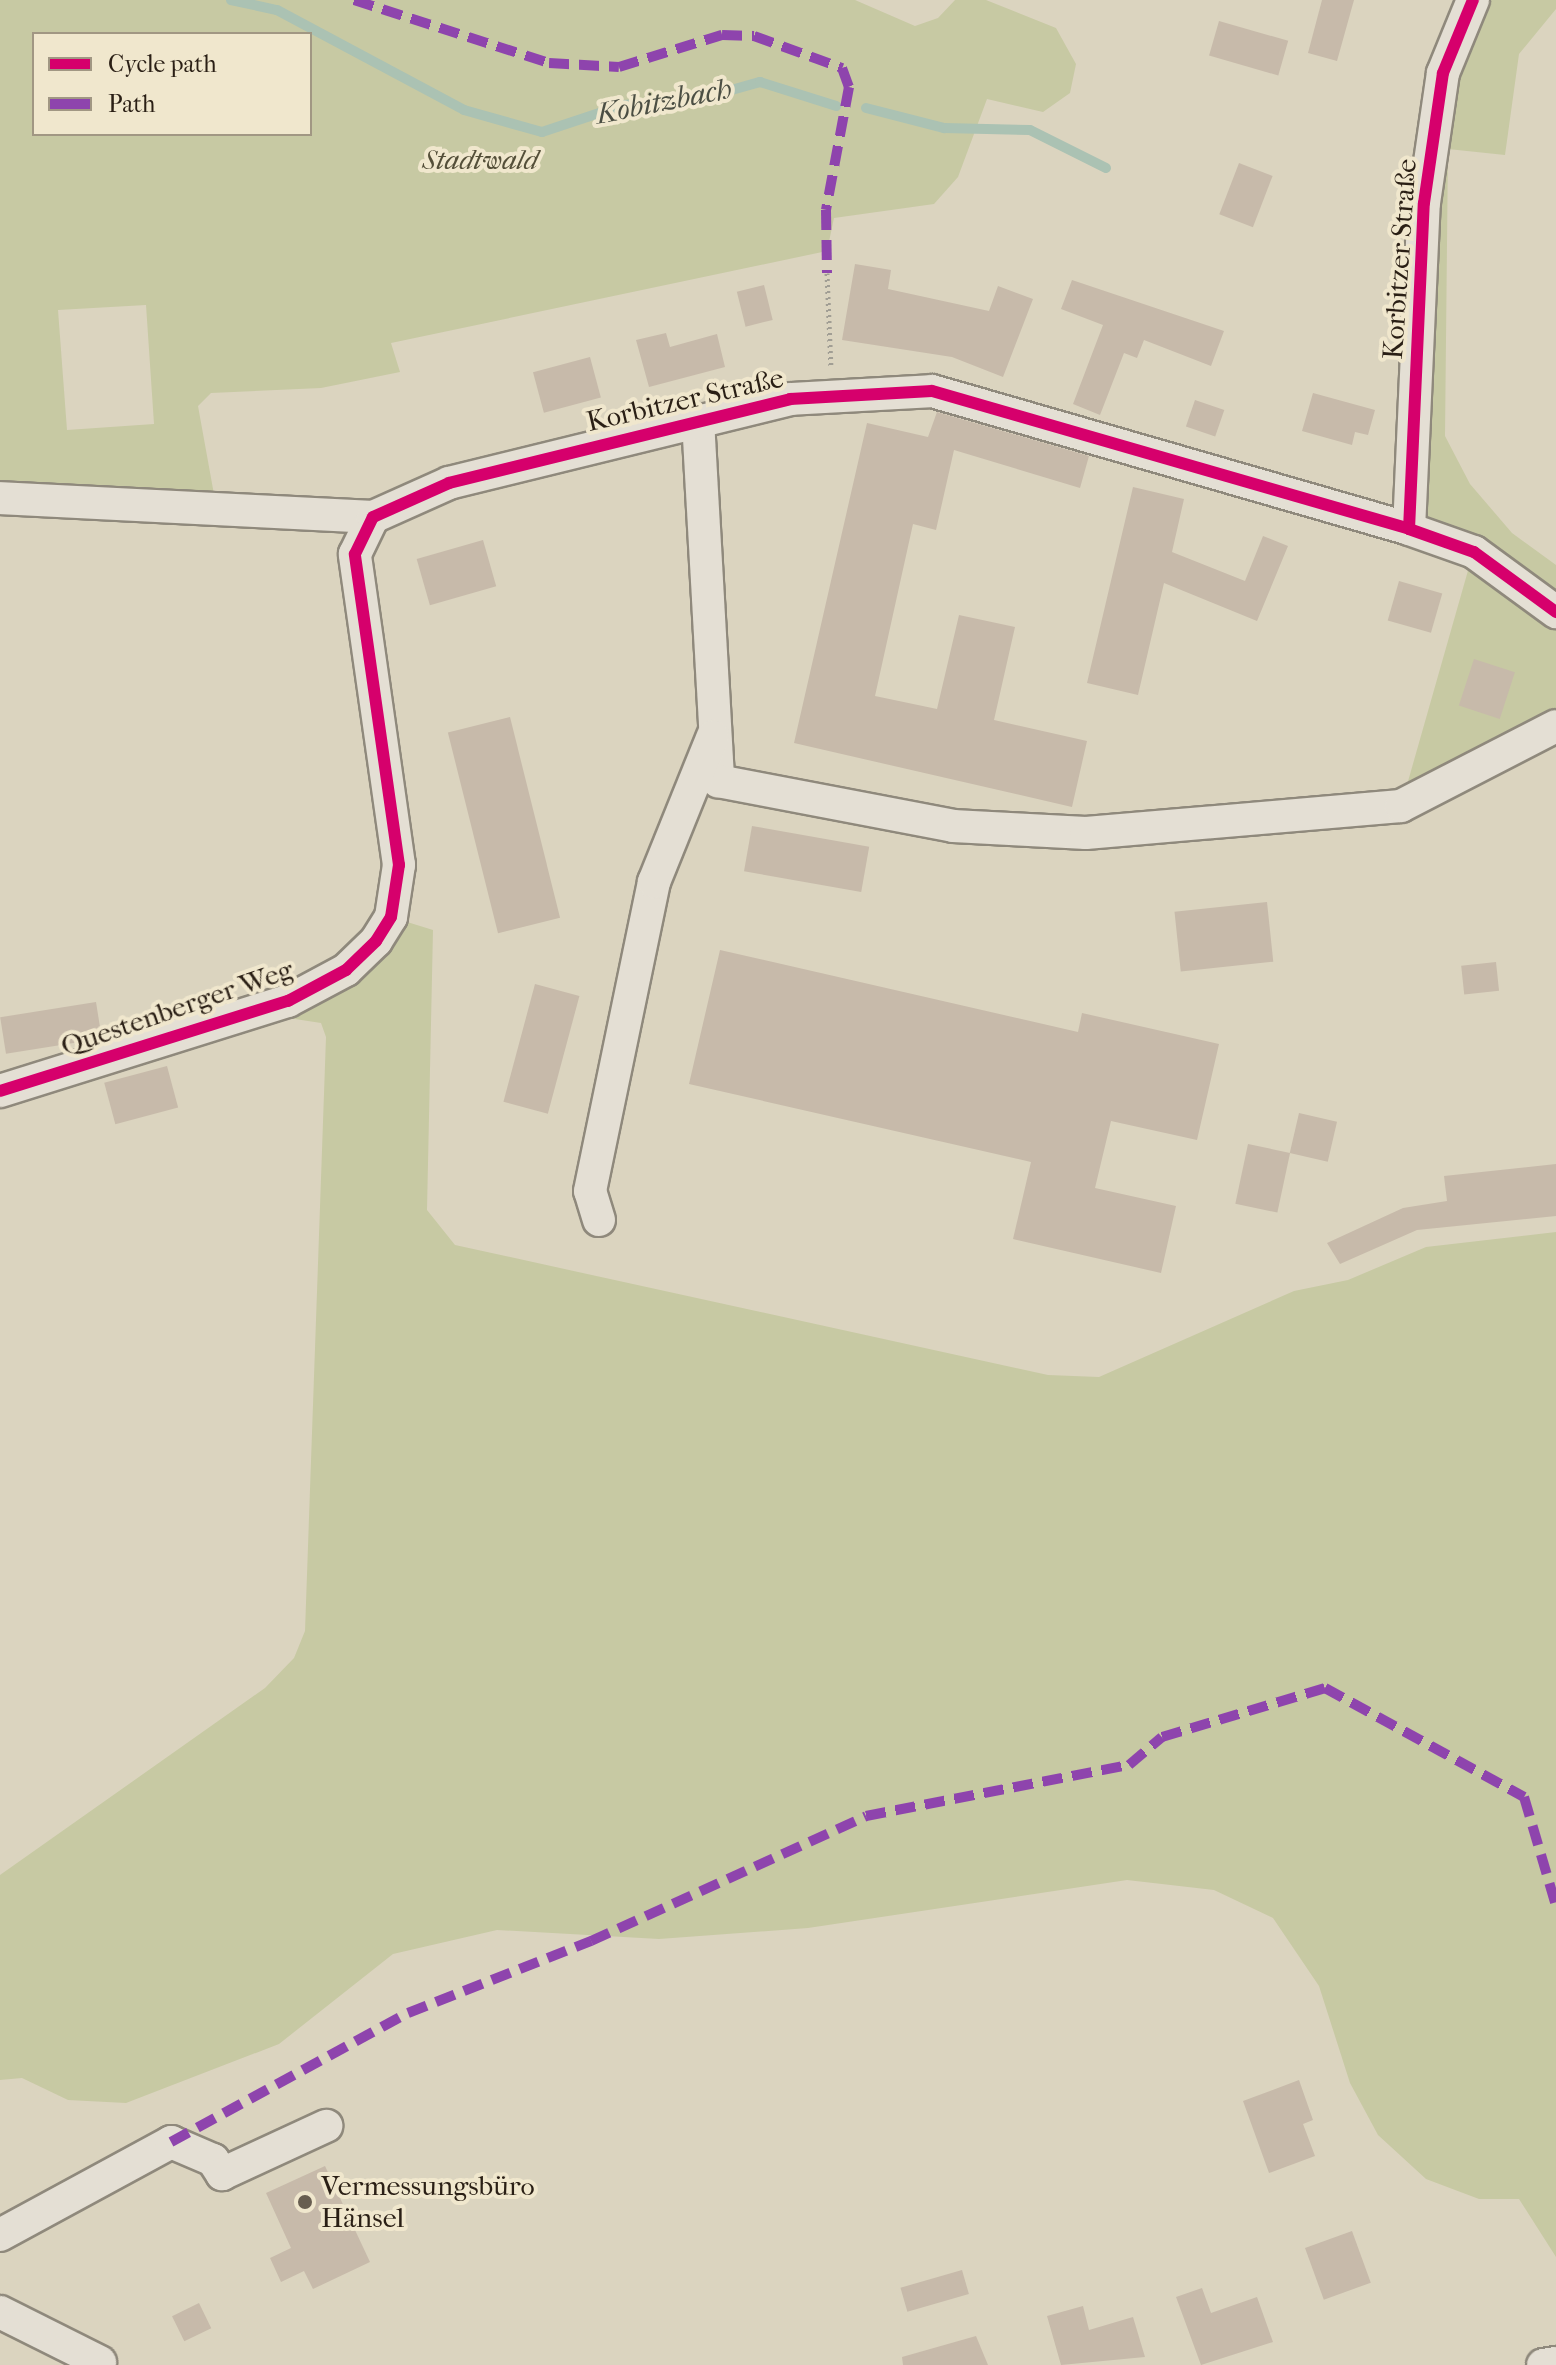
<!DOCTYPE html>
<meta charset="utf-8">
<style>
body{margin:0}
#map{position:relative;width:1556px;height:2365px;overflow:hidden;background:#dbd4bf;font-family:"IM FELL French Canon",serif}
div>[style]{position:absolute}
.green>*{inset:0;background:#c7c9a3}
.stream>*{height:10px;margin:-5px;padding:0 5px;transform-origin:5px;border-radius:5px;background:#abc2b3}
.building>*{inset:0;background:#c7baaa;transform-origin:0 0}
.path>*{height:5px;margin-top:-2.5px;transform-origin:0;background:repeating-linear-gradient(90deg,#a19e94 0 2px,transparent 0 6px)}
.roads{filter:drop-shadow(2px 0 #8f897c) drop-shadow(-2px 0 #8f897c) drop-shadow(0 2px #8f897c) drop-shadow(0 -2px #8f897c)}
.minor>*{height:32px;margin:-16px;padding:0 16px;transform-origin:16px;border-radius:16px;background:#e4dfd4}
.quiet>*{height:10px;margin-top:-5px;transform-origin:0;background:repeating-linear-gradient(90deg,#8e44ad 0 20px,transparent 0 30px)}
.cycleway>*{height:12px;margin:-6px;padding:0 6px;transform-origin:6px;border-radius:6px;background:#d6006c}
.dots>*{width:22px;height:22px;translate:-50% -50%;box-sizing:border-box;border:4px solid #f0e7cd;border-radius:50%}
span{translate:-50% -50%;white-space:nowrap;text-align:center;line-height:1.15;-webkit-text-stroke:8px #f0e7cd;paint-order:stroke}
.park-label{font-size:28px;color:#544f39;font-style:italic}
.street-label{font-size:28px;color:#2a1f15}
.poi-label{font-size:28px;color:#2a1f15}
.left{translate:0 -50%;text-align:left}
.water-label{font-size:30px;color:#4b4e43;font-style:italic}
.legend{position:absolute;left:32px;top:32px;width:280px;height:104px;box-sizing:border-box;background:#f0e7cd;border:2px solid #a19783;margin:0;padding:10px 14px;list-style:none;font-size:24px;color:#2a1f15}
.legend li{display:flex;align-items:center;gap:16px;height:40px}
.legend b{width:40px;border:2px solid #a19783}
</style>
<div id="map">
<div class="green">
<i style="clip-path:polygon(evenodd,0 0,855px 0,915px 26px,938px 18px,955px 0,986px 0,1056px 28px,1076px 64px,1070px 93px,1043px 112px,987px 99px,958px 177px,934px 204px,834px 218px,827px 251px,391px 343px,400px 372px,321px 388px,211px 393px,198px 406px,217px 511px,0 498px,0 0,34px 34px,310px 34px,310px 134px,34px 134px,34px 34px,0 0,146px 305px,154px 424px,67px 430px,58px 310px,146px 305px)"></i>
<i style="clip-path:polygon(1491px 0,1556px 0,1556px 9px,1519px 54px,1505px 155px,1448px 149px,1445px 436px,1470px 484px,1512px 533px,1556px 565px,1556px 726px,1401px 806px,1473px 553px,1409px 529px,1424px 203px,1471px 22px)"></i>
<i style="clip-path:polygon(391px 917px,433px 930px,427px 1210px,455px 1245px,1048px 1375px,1099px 1377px,1294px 1291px,1348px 1280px,1426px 1247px,1556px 1232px,1556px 2257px,1519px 2199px,1479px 2199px,1426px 2179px,1378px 2135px,1350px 2083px,1319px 1986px,1273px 1918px,1214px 1890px,1127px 1880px,808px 1928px,659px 1939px,497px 1930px,393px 1954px,279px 2044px,126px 2103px,68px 2100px,22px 2078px,0 2080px,0 1875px,265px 1688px,294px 1658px,305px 1631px,326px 1037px,321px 1023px,282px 1017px)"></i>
</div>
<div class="stream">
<i style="left:231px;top:0;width:47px;rotate:12.3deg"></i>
<i style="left:277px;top:10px;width:212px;rotate:28.1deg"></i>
<i style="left:464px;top:110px;width:81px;rotate:15.8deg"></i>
<i style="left:542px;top:132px;width:85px;rotate:-18.4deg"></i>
<i style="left:623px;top:105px;width:69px;rotate:-3.3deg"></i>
<i style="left:692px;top:101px;width:71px;rotate:-15.6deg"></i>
<i style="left:760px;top:82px;width:80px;rotate:17.5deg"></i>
<i style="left:866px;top:108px;width:81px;rotate:14.4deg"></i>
<i style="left:944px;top:128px;width:86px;rotate:1.3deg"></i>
<i style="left:1030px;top:130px;width:85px;rotate:26.6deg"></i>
</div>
<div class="building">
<i style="clip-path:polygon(1322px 0,1354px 0,1337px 61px,1308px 53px)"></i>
<i style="left:1219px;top:21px;width:72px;height:36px;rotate:16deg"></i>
<i style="left:1239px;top:163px;width:36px;height:55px;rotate:21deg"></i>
<i style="clip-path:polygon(855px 264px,891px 270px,888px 289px,989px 311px,998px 286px,1033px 299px,1003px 377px,952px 357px,842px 340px)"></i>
<i style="clip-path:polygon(1072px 280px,1224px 331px,1211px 366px,1144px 340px,1137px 358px,1124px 353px,1100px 415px,1073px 404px,1103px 325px,1061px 309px)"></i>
<i style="left:764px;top:285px;width:36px;height:28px;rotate:76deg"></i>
<i style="clip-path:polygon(666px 333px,670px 347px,717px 334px,725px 367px,649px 387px,636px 340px)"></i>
<i style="left:590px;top:357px;width:42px;height:59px;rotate:75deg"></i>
<i style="clip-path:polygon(1313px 393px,1375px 410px,1368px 435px,1355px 432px,1352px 445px,1302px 431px)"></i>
<i style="left:1195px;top:400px;width:31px;height:28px;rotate:19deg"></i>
<i style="clip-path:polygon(937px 412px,1089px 456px,1080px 488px,954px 450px,936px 530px,913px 524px,875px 696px,937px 709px,959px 615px,1015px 627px,994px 720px,1087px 741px,1072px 807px,794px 743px,867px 423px,928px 437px)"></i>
<i style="clip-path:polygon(1133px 487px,1184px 499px,1172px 552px,1245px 581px,1263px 536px,1288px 546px,1257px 621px,1164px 583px,1138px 695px,1087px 683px)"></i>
<i style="left:483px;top:540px;width:48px;height:69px;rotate:74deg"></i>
<i style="left:1399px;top:581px;width:45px;height:41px;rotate:16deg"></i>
<i style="left:1474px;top:659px;width:43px;height:49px;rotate:18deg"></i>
<i style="left:510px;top:717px;width:207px;height:64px;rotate:76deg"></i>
<i style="left:752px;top:826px;width:119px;height:46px;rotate:10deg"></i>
<i style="left:1267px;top:902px;width:60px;height:93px;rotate:84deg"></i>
<i style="clip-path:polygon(720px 950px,1078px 1032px,1082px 1013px,1219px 1044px,1197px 1140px,1111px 1121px,1095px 1188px,1176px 1206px,1161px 1273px,1013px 1239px,1031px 1162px,689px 1084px)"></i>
<i style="left:1496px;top:962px;width:29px;height:35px;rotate:84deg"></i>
<i style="left:535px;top:984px;width:46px;height:122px;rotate:15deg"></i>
<i style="left:96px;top:1002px;width:37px;height:97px;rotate:81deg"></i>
<i style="left:167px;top:1066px;width:43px;height:65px;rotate:75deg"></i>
<i style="left:1299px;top:1113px;width:39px;height:41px;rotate:13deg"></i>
<i style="left:1248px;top:1144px;width:43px;height:61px;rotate:12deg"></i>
<i style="clip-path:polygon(1556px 1164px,1556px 1216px,1417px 1230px,1340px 1264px,1327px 1243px,1403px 1208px,1447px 1201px,1444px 1176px)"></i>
<i style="clip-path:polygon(1299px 2080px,1313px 2120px,1303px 2124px,1315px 2156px,1269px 2173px,1243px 2101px)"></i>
<i style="clip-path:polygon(325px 2166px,370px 2262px,313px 2289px,304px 2271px,281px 2282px,270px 2258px,291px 2248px,266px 2193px)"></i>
<i style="left:1352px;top:2231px;width:55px;height:50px;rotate:70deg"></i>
<i style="left:962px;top:2270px;width:25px;height:64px;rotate:74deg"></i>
<i style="clip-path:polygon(1202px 2288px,1211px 2313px,1257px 2297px,1273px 2342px,1201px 2365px,1176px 2297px)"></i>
<i style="left:199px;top:2303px;width:28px;height:30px;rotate:64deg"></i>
<i style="clip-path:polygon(1083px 2306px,1089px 2330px,1133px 2317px,1145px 2357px,1061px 2365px,1047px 2316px)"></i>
<i style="clip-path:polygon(976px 2336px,988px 2365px,903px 2365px,902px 2357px)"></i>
</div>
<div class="path">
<i style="left:827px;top:273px;width:95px;rotate:87.6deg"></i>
</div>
<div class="roads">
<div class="minor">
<i style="left:698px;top:420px;width:362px;rotate:86.8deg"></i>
<i style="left:718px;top:781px;width:239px;rotate:10.8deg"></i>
<i style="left:953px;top:826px;width:133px;rotate:3deg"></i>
<i style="left:1086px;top:833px;width:316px;rotate:-4.9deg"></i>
<i style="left:1401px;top:806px;width:174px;rotate:-27.3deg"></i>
<i style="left:0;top:498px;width:373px;rotate:2.9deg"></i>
<i style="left:1409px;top:529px;width:326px;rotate:-87.4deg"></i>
<i style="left:1424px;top:203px;width:131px;rotate:-81.7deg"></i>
<i style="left:1443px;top:73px;width:79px;rotate:-67.7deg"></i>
<i style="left:0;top:1091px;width:302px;rotate:-17.4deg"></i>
<i style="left:288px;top:1001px;width:66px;rotate:-28.1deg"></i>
<i style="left:346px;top:970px;width:42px;rotate:-44deg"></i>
<i style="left:376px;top:941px;width:28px;rotate:-58deg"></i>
<i style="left:391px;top:917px;width:53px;rotate:-81.3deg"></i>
<i style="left:399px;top:865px;width:314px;rotate:-98.1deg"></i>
<i style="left:355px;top:554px;width:41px;rotate:-64.1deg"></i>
<i style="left:373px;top:517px;width:83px;rotate:-24.1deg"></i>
<i style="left:449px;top:483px;width:351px;rotate:-13.8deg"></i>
<i style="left:790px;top:399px;width:142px;rotate:-3.2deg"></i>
<i style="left:932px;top:391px;width:497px;rotate:16.1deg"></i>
<i style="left:1409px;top:529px;width:69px;rotate:19.5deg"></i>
<i style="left:1474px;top:552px;width:102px;rotate:36.2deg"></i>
<i style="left:599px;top:1220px;width:30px;rotate:-107deg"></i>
<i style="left:590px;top:1191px;width:316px;rotate:-78.3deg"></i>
<i style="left:654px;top:882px;width:157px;rotate:-68deg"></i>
<i style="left:0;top:2235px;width:195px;rotate:-28.5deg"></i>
<i style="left:171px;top:2142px;width:46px;rotate:23.2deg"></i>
<i style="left:213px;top:2160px;width:17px;rotate:57deg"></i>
<i style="left:222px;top:2174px;width:115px;rotate:-24.8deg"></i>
<i style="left:0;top:2312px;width:112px;rotate:26.6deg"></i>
<i style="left:1543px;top:2365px;width:13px;rotate:-9deg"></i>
</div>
</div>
<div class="quiet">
<i style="left:354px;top:0;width:205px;rotate:17.9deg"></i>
<i style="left:549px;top:63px;width:70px;rotate:3.3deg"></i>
<i style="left:619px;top:67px;width:108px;rotate:-17.3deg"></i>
<i style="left:722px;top:35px;width:32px;rotate:2deg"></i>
<i style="left:754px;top:36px;width:94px;rotate:20deg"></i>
<i style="left:842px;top:68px;width:20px;rotate:70deg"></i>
<i style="left:849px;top:87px;width:125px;rotate:100.6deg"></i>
<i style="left:826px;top:210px;width:63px;rotate:89.1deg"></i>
<i style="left:171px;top:2142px;width:270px;rotate:-28.6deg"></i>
<i style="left:408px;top:2013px;width:197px;rotate:-21.5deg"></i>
<i style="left:591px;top:1941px;width:302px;rotate:-24.4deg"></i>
<i style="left:866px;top:1816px;width:268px;rotate:-11deg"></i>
<i style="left:1129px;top:1765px;width:43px;rotate:-40.3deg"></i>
<i style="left:1162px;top:1737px;width:170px;rotate:-16.7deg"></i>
<i style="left:1325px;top:1688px;width:227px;rotate:28.7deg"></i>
<i style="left:1524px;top:1797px;width:114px;rotate:73.6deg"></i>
</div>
<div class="cycleway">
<i style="left:1409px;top:529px;width:326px;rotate:-87.4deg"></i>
<i style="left:1424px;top:203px;width:131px;rotate:-81.7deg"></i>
<i style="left:1443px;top:73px;width:79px;rotate:-67.7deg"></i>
<i style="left:0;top:1091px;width:302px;rotate:-17.4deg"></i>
<i style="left:288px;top:1001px;width:66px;rotate:-28.1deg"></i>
<i style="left:346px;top:970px;width:42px;rotate:-44deg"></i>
<i style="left:376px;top:941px;width:28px;rotate:-58deg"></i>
<i style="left:391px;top:917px;width:53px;rotate:-81.3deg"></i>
<i style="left:399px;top:865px;width:314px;rotate:-98.1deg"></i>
<i style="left:355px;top:554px;width:41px;rotate:-64.1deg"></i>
<i style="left:373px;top:517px;width:83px;rotate:-24.1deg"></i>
<i style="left:449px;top:483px;width:351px;rotate:-13.8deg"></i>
<i style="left:790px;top:399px;width:142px;rotate:-3.2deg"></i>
<i style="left:932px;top:391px;width:497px;rotate:16.1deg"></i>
<i style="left:1409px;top:529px;width:69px;rotate:19.5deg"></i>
<i style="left:1474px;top:552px;width:102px;rotate:36.2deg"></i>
</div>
<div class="dots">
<i style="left:305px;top:2202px;background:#685e50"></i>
</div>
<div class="park-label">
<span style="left:480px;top:160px">Stadtwald</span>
</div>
<div class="street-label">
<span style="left:1400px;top:259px;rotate:-86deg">Korbitzer Straße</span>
<span style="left:685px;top:400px;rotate:-13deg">Korbitzer Straße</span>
<span style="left:177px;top:1008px;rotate:-19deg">Questenberger Weg</span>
</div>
<div class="poi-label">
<span class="left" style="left:321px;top:2202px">Vermessungsbüro<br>Hänsel</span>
</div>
<div class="water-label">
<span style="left:664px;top:102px;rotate:-11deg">Kobitzbach</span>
</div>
<ul class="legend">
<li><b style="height:10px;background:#d6006c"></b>Cycle path</li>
<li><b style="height:10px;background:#8e44ad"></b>Path</li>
</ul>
</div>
